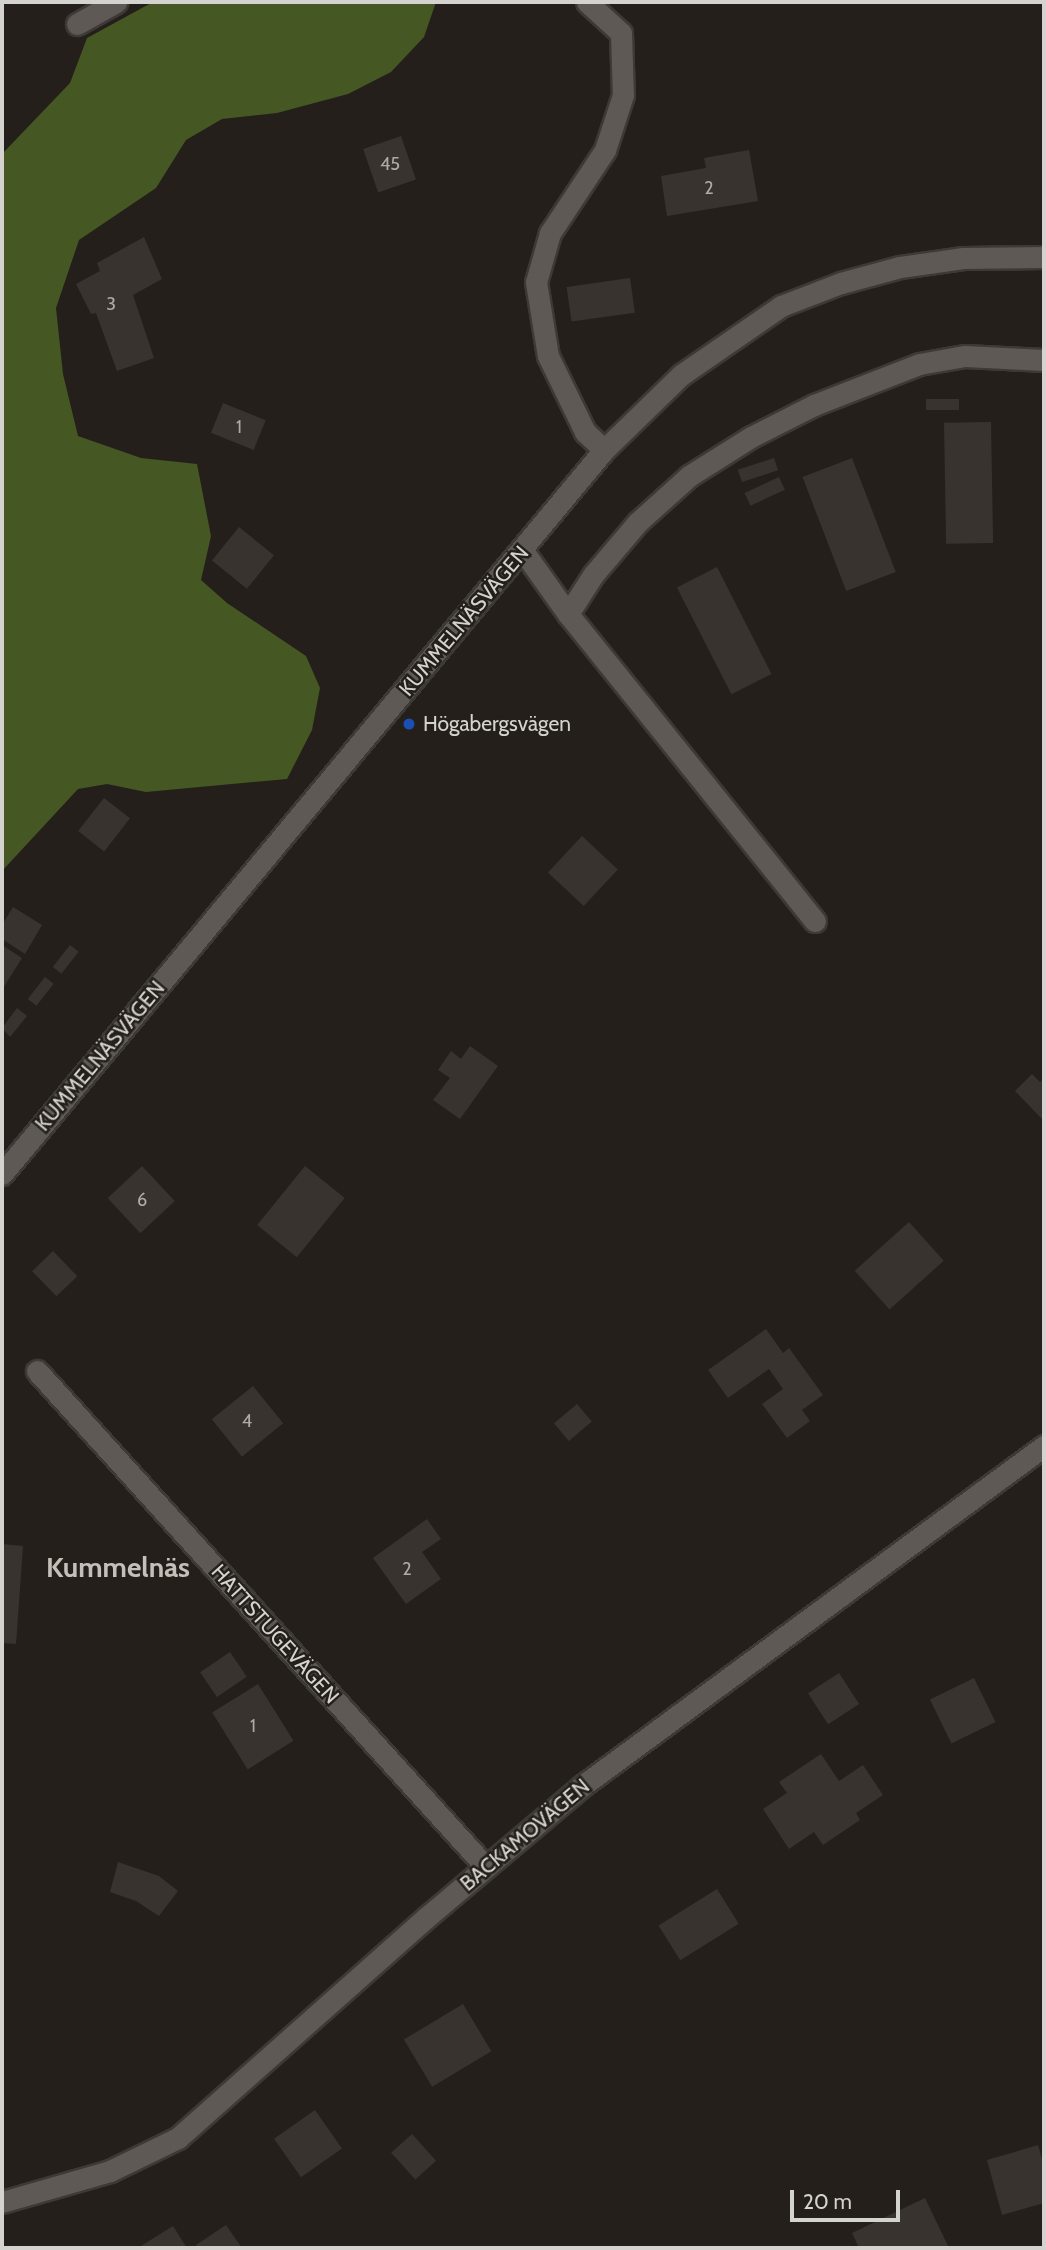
<!DOCTYPE html>
<meta charset="utf-8">
<style>
body{margin:0}
#map{position:relative;width:1046px;height:2250px;overflow:hidden;background:#241f1b;font-family:Cabin,sans-serif}
div>[style]{position:absolute}
.forest>*{inset:0;background:#455722}
.building>*{inset:0;background:#39332f;transform-origin:0 0}
.roads{filter:drop-shadow(2px 0 #3d3936) drop-shadow(-2px 0 #3d3936) drop-shadow(0 2px #3d3936) drop-shadow(0 -2px #3d3936)}
.minor>*{height:21px;margin:-10.5px;padding:0 10.5px;transform-origin:10.5px;border-radius:10.5px;background:#5e5954}
.dots>*{width:19px;height:19px;translate:-50% -50%;box-sizing:border-box;border:4px solid #241f1b;border-radius:50%}
span{translate:-50% -50%;white-space:nowrap;text-align:center;line-height:1.15;-webkit-text-stroke:5px #241f1b;paint-order:stroke}
.number-label{font-size:18px;color:#aeaba7}
.number-label span{-webkit-text-stroke-width:0}
.street-label{font-size:21px;color:#d5d3cf}
.poi-label{font-size:21px;color:#d5d3cf}
.left{translate:0 -50%;text-align:left}
.district-label{font-size:28px;color:#c4bfb8;font-weight:700}
.frame{position:absolute;inset:0;border:4px solid #d5d3cf;pointer-events:none}
.scale{position:absolute;left:790px;top:2190px;width:110px;height:32px;box-sizing:border-box;border:4px solid #d5d3cf;border-top:0;padding-left:9px;font-size:21px;line-height:24px;white-space:nowrap;color:#d5d3cf;-webkit-text-stroke:5px #241f1b;paint-order:stroke}
</style>
<div id="map">
<div class="forest">
<i style="clip-path:polygon(153px 2px,436px 2px,424px 37px,391px 72px,348px 94px,277px 113px,222px 119px,186px 140px,156px 188px,79px 240px,56px 308px,63px 374px,78px 436px,141px 458px,197px 464px,211px 536px,201px 580px,227px 603px,306px 656px,320px 688px,312px 730px,287px 779px,146px 792px,107px 784px,78px 789px,2px 871px,2px 154px,70px 83px,87px 38px)"></i>
</div>
<div class="building">
<i style="left:401px;top:136px;width:46px;height:40px;rotate:71deg"></i>
<i style="clip-path:polygon(749px 150px,758px 201px,667px 216px,661px 176px,706px 168px,704px 158px)"></i>
<i style="clip-path:polygon(144px 237px,162px 279px,133px 295px,154px 358px,117px 371px,96px 313px,91px 314px,76px 284px,100px 271px,97px 263px)"></i>
<i style="left:630px;top:278px;width:35px;height:64px;rotate:82deg"></i>
<i style="left:959px;top:399px;width:11px;height:33px;rotate:90deg"></i>
<i style="left:223px;top:403px;width:46px;height:32px;rotate:22deg"></i>
<i style="left:991px;top:422px;width:121px;height:47px;rotate:89deg"></i>
<i style="left:774px;top:458px;width:13px;height:38px;rotate:72deg"></i>
<i style="left:852px;top:458px;width:122px;height:53px;rotate:69deg"></i>
<i style="left:779px;top:477px;width:14px;height:38px;rotate:65deg"></i>
<i style="left:239px;top:527px;width:45px;height:43px;rotate:39deg"></i>
<i style="left:717px;top:567px;width:120px;height:45px;rotate:63deg"></i>
<i style="left:104px;top:798px;width:33px;height:42px;rotate:38deg"></i>
<i style="left:582px;top:836px;width:49px;height:50px;rotate:43deg"></i>
<i style="clip-path:polygon(13px 907px,42px 925px,25px 954px,2px 939px,2px 925px)"></i>
<i style="clip-path:polygon(2px 945px,22px 958px,2px 990px)"></i>
<i style="left:70px;top:945px;width:11px;height:28px;rotate:38deg"></i>
<i style="left:45px;top:977px;width:11px;height:28px;rotate:38deg"></i>
<i style="clip-path:polygon(17px 1008px,27px 1016px,10px 1037px,2px 1028px)"></i>
<i style="clip-path:polygon(470px 1046px,498px 1066px,460px 1119px,433px 1100px,450px 1078px,438px 1070px,451px 1051px,461px 1059px)"></i>
<i style="clip-path:polygon(1032px 1074px,1040px 1082px,1044px 1078px,1044px 1121px,1015px 1091px)"></i>
<i style="left:142px;top:1166px;width:48px;height:47px;rotate:47deg"></i>
<i style="left:305px;top:1166px;width:51px;height:76px;rotate:39deg"></i>
<i style="left:909px;top:1222px;width:52px;height:73px;rotate:48deg"></i>
<i style="left:53px;top:1251px;width:35px;height:29px;rotate:46deg"></i>
<i style="clip-path:polygon(766px 1329px,783px 1353px,789px 1348px,823px 1395px,802px 1410px,810px 1421px,787px 1438px,762px 1404px,783px 1389px,769px 1369px,728px 1398px,708px 1370px)"></i>
<i style="left:253px;top:1386px;width:48px;height:53px;rotate:51deg"></i>
<i style="left:577px;top:1404px;width:23px;height:30px;rotate:50deg"></i>
<i style="clip-path:polygon(427px 1519px,441px 1539px,422px 1552px,441px 1579px,406px 1604px,373px 1558px)"></i>
<i style="clip-path:polygon(2px 1544px,23px 1546px,16px 1644px,2px 1643px)"></i>
<i style="left:230px;top:1652px;width:30px;height:36px;rotate:56deg"></i>
<i style="left:839px;top:1673px;width:37px;height:37px;rotate:57deg"></i>
<i style="left:974px;top:1678px;width:49px;height:49px;rotate:64deg"></i>
<i style="left:258px;top:1684px;width:67px;height:54px;rotate:58deg"></i>
<i style="clip-path:polygon(821px 1754px,839px 1781px,863px 1765px,883px 1795px,856px 1813px,860px 1820px,823px 1845px,814px 1832px,789px 1849px,763px 1809px,787px 1793px,779px 1782px)"></i>
<i style="clip-path:polygon(118px 1862px,159px 1876px,178px 1891px,159px 1916px,136px 1901px,110px 1892px)"></i>
<i style="left:717px;top:1889px;width:41px;height:69px;rotate:58deg"></i>
<i style="left:463px;top:2004px;width:55px;height:69px;rotate:59deg"></i>
<i style="left:315px;top:2110px;width:47px;height:50px;rotate:55deg"></i>
<i style="left:412px;top:2134px;width:36px;height:28px;rotate:48deg"></i>
<i style="clip-path:polygon(1038px 2145px,1044px 2166px,1044px 2203px,1002px 2215px,987px 2160px)"></i>
<i style="clip-path:polygon(925px 2198px,949px 2248px,859px 2248px,852px 2233px)"></i>
<i style="clip-path:polygon(226px 2225px,242px 2248px,198px 2248px,196px 2245px)"></i>
<i style="clip-path:polygon(173px 2226px,187px 2248px,143px 2248px,141px 2246px)"></i>
</div>
<div class="roads">
<div class="minor">
<i style="left:587px;top:2px;width:46px;rotate:42.4deg"></i>
<i style="left:621px;top:33px;width:62px;rotate:88.2deg"></i>
<i style="left:623px;top:95px;width:58px;rotate:108.1deg"></i>
<i style="left:605px;top:150px;width:100px;rotate:123.5deg"></i>
<i style="left:550px;top:233px;width:51px;rotate:105.9deg"></i>
<i style="left:536px;top:282px;width:75px;rotate:80.8deg"></i>
<i style="left:548px;top:356px;width:85px;rotate:64deg"></i>
<i style="left:585px;top:432px;width:26px;rotate:43deg"></i>
<i style="left:77px;top:24px;width:45px;rotate:-29.4deg"></i>
<i style="left:523px;top:551px;width:77px;rotate:54.5deg"></i>
<i style="left:568px;top:614px;width:394px;rotate:51.2deg"></i>
<i style="left:568px;top:614px;width:46px;rotate:-57.3deg"></i>
<i style="left:593px;top:575px;width:70px;rotate:-49.7deg"></i>
<i style="left:638px;top:522px;width:69px;rotate:-42deg"></i>
<i style="left:689px;top:476px;width:73px;rotate:-32.2deg"></i>
<i style="left:751px;top:437px;width:71px;rotate:-26.9deg"></i>
<i style="left:814px;top:405px;width:113px;rotate:-21.3deg"></i>
<i style="left:919px;top:364px;width:47px;rotate:-9.9deg"></i>
<i style="left:965px;top:356px;width:79px;rotate:2.9deg"></i>
<i style="left:2px;top:1174px;width:942px;rotate:-50.26deg"></i>
<i style="left:604px;top:450px;width:107px;rotate:-44.2deg"></i>
<i style="left:681px;top:375px;width:121px;rotate:-34.6deg"></i>
<i style="left:781px;top:306px;width:64px;rotate:-21deg"></i>
<i style="left:841px;top:283px;width:61px;rotate:-15.2deg"></i>
<i style="left:900px;top:267px;width:64px;rotate:-8.1deg"></i>
<i style="left:963px;top:258px;width:81px;rotate:-0.7deg"></i>
<i style="left:37px;top:1371px;width:668px;rotate:47.85deg"></i>
<i style="left:2px;top:2202px;width:112px;rotate:-16deg"></i>
<i style="left:110px;top:2171px;width:76px;rotate:-25.9deg"></i>
<i style="left:178px;top:2138px;width:333px;rotate:-41.6deg"></i>
<i style="left:427px;top:1917px;width:203px;rotate:-40.2deg"></i>
<i style="left:582px;top:1786px;width:574px;rotate:-36.35deg"></i>
</div>
</div>
<div class="dots">
<i style="left:409px;top:724px;background:#1a4fb4"></i>
</div>
<div class="number-label">
<span style="left:390px;top:164px">45</span>
<span style="left:709px;top:188px">2</span>
<span style="left:111px;top:304px">3</span>
<span style="left:239px;top:427px">1</span>
<span style="left:142px;top:1200px">6</span>
<span style="left:247px;top:1421px">4</span>
<span style="left:407px;top:1569px">2</span>
<span style="left:253px;top:1726px">1</span>
</div>
<div class="street-label">
<span style="left:464px;top:621px;rotate:-50deg">KUMMELNÄSVÄGEN</span>
<span style="left:100px;top:1056px;rotate:-50deg">KUMMELNÄSVÄGEN</span>
<span style="left:275px;top:1634px;rotate:48deg">HATTSTUGEVÄGEN</span>
<span style="left:525px;top:1835px;rotate:-40deg">BACKAMOVÄGEN</span>
</div>
<div class="poi-label">
<span class="left" style="left:423px;top:724px">Högabergsvägen</span>
</div>
<div class="district-label">
<span style="left:118px;top:1567px">Kummelnäs</span>
</div>
<div class="frame"></div>
<div class="scale">20 m</div>
</div>
